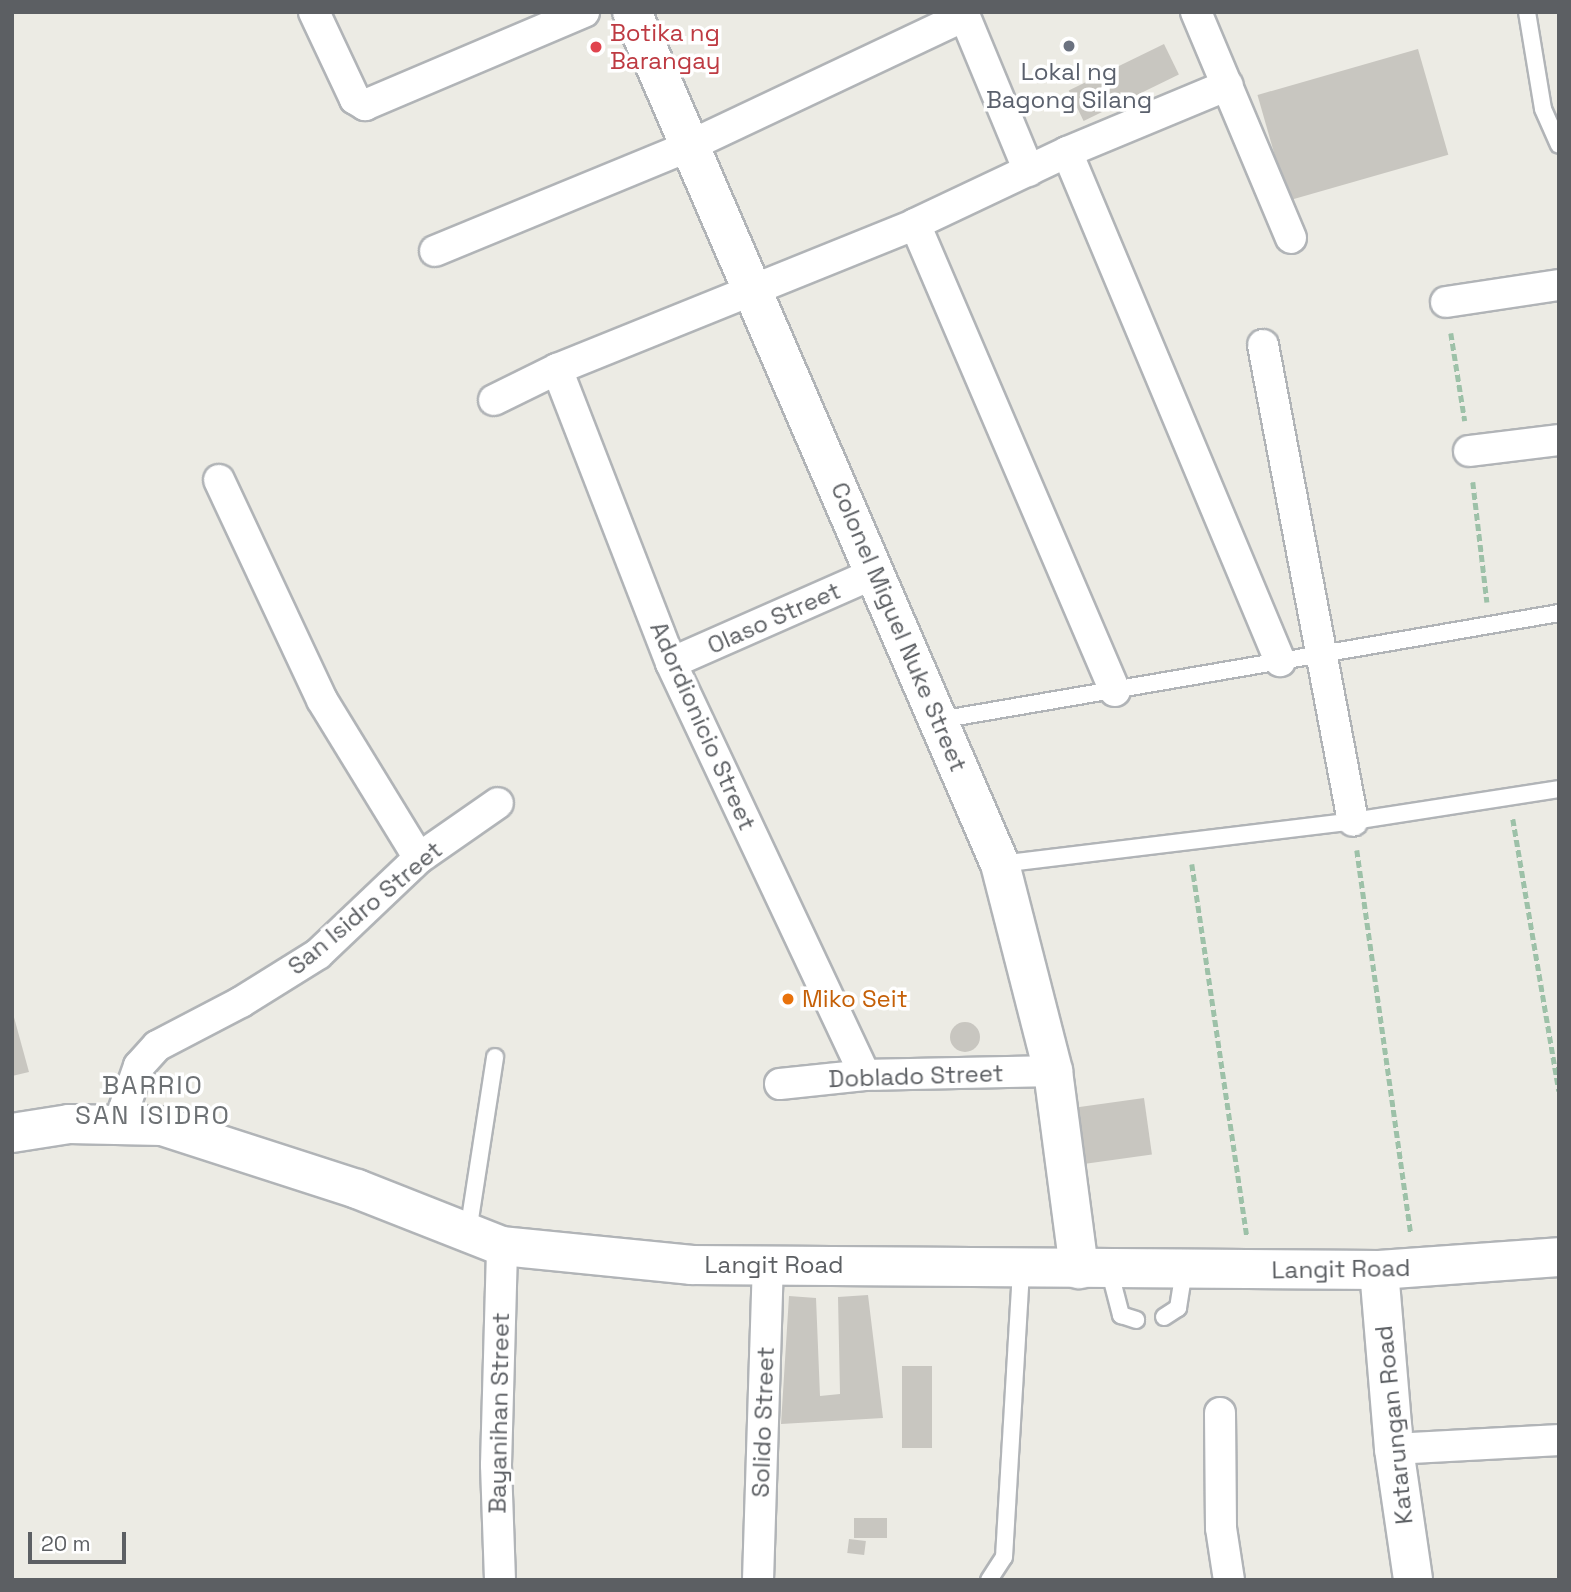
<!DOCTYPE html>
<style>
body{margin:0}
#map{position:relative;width:1571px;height:1592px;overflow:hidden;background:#ecebe4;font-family:"Space Grotesk",sans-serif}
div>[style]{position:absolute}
.building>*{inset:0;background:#c8c6c0;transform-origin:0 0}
.round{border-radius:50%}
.path>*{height:4.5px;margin-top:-2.25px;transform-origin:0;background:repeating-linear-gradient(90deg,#9dc1a8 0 7px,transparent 0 10.5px)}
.roads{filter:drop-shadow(2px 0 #b1b4b7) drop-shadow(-2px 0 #b1b4b7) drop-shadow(0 2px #b1b4b7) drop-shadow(0 -2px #b1b4b7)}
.service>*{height:16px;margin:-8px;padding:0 8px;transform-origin:8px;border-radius:8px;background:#fff}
.minor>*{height:30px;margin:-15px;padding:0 15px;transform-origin:15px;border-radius:15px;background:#fff}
.tertiary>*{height:38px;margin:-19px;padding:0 19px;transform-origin:19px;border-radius:19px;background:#fff}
.secondary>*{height:38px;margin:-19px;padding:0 19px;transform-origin:19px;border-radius:19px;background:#fff}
.dots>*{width:19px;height:19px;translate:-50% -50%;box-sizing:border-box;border:4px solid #fff;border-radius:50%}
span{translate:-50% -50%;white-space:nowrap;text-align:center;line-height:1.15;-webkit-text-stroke:7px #fff;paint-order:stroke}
.health-label{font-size:24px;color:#be3a42}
.left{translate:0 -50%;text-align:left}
.worship-label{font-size:24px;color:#5b616d}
.street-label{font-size:24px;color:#5c5f63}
.food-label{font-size:24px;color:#c56008}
.neighbourhood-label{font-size:26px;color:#6d7174;letter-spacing:2px}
.frame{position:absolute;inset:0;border:14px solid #5c5f63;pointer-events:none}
.scale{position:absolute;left:28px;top:1532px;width:98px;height:32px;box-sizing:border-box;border:4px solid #5c5f63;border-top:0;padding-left:9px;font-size:21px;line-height:24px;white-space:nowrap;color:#5c5f63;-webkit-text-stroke:5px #fff;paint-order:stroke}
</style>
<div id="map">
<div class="building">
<i style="left:1164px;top:44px;width:34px;height:106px;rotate:64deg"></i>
<i style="left:1418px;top:49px;width:110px;height:167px;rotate:74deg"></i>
<i style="clip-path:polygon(12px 1010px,29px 1072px,12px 1076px)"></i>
<i class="round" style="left:950px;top:1022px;width:30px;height:30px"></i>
<i style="left:1144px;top:1098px;width:57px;height:67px;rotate:82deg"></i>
<i style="clip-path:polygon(868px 1295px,883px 1418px,781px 1424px,789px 1296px,816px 1298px,820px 1396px,840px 1394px,838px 1297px)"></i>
<i style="left:932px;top:1366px;width:82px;height:30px;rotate:90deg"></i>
<i style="left:887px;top:1518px;width:20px;height:33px;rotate:90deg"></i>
<i style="left:849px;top:1539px;width:17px;height:14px;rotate:7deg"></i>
</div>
<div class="path">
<i style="left:1451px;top:333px;width:89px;rotate:81deg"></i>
<i style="left:1473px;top:482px;width:121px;rotate:83.3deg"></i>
<i style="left:1513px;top:819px;width:276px;rotate:80.4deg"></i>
<i style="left:1357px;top:850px;width:387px;rotate:82deg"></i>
<i style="left:1192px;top:864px;width:376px;rotate:81.6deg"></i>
</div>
<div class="roads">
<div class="service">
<i style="left:1527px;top:12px;width:98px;rotate:80.6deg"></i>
<i style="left:1543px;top:109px;width:39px;rotate:66deg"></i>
<i style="left:939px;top:720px;width:629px;rotate:-9.79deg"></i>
<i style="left:1000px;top:864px;width:356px;rotate:-6.9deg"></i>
<i style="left:1353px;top:821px;width:208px;rotate:-8.8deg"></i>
<i style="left:468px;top:1232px;width:177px;rotate:-81.2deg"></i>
<i style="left:1109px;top:1269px;width:48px;rotate:75.4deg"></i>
<i style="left:1121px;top:1315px;width:16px;rotate:18deg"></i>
<i style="left:1164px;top:1317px;width:17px;rotate:-33deg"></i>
<i style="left:1178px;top:1308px;width:39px;rotate:-81deg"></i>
<i style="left:989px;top:1580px;width:27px;rotate:-57deg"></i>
<i style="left:1004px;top:1557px;width:289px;rotate:-86.6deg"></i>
</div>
<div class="minor">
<i style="left:314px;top:12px;width:96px;rotate:64.8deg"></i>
<i style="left:355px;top:99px;width:12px;rotate:31deg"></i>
<i style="left:365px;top:105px;width:238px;rotate:-23deg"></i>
<i style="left:963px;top:12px;width:172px;rotate:67.5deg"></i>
<i style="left:1196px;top:12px;width:245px;rotate:67.2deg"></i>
<i style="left:1067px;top:152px;width:552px;rotate:67.29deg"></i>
<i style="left:915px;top:224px;width:508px;rotate:66.82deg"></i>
<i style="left:435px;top:251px;width:273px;rotate:-22.4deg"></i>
<i style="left:687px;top:147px;width:306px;rotate:-25.3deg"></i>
<i style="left:1446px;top:302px;width:114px;rotate:-8.6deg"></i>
<i style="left:1263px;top:345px;width:484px;rotate:79.3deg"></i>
<i style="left:557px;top:369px;width:315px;rotate:68.8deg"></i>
<i style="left:671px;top:663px;width:455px;rotate:64.8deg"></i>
<i style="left:494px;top:400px;width:70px;rotate:-26.2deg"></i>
<i style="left:557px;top:369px;width:386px;rotate:-22deg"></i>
<i style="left:915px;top:224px;width:168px;rotate:-25.3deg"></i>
<i style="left:1067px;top:152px;width:174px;rotate:-22.6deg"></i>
<i style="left:1469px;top:451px;width:91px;rotate:-7deg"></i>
<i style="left:219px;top:480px;width:243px;rotate:64.9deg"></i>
<i style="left:322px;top:700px;width:185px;rotate:58.5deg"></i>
<i style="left:671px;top:663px;width:225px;rotate:-23.8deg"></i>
<i style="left:780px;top:1084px;width:85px;rotate:-6deg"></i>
<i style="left:865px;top:1075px;width:188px;rotate:-1.2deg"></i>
<i style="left:119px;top:1123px;width:60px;rotate:-70.7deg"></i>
<i style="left:139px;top:1066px;width:27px;rotate:-48deg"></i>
<i style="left:157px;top:1046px;width:95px;rotate:-27.6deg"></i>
<i style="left:241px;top:1002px;width:91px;rotate:-31.9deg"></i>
<i style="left:318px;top:954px;width:139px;rotate:-43.5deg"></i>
<i style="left:419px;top:858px;width:96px;rotate:-34.8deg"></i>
<i style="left:1220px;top:1413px;width:115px;rotate:89.5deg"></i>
<i style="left:1221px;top:1528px;width:53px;rotate:81.3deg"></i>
<i style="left:1394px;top:1449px;width:165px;rotate:-3.1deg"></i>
<i style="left:500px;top:1580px;width:115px;rotate:-92deg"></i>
<i style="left:496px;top:1465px;width:219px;rotate:-88.4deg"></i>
<i style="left:758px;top:1580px;width:316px;rotate:-88.2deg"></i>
</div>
<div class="tertiary">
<i style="left:632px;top:12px;width:928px;rotate:66.64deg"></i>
<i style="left:1000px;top:864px;width:214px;rotate:75.6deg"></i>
<i style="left:1053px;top:1071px;width:200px;rotate:82.5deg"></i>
<i style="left:1379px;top:1270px;width:180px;rotate:85.2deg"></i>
<i style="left:1394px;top:1449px;width:132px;rotate:81.7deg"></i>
</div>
<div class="secondary">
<i style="left:12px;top:1133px;width:58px;rotate:-9deg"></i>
<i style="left:69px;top:1124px;width:93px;rotate:1.2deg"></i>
<i style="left:162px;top:1126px;width:205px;rotate:17.9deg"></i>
<i style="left:357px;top:1189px;width:156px;rotate:21.5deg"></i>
<i style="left:502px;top:1246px;width:190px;rotate:5.7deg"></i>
<i style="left:691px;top:1265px;width:688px;rotate:0.42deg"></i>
<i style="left:1379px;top:1270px;width:180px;rotate:-4.1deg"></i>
</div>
</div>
<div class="dots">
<i style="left:1069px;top:46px;background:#6b7280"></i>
<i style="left:596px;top:47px;background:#e0444e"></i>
<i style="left:788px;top:999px;background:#e8710a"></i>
</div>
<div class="health-label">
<span class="left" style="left:610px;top:47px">Botika ng<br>Barangay</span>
</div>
<div class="worship-label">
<span style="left:1069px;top:86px">Lokal ng<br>Bagong Silang</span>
</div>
<div class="street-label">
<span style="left:774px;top:618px;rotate:-24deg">Olaso Street</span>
<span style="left:899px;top:627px;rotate:67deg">Colonel Miguel Nuke Street</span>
<span style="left:703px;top:726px;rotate:66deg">Adordionicio Street</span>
<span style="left:365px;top:908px;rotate:-40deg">San Isidro Street</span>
<span style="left:916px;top:1076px;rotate:-2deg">Doblado Street</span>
<span style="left:774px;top:1265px">Langit Road</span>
<span style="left:1341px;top:1269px;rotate:-1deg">Langit Road</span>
<span style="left:499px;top:1413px;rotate:-89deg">Bayanihan Street</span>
<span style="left:763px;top:1422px;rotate:-88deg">Solido Street</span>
<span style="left:1394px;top:1425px;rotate:-96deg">Katarungan Road</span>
</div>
<div class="food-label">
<span class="left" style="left:802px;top:999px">Miko Seit</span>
</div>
<div class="neighbourhood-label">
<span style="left:153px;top:1101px">BARRIO<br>SAN ISIDRO</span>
</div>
<div class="frame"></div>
<div class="scale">20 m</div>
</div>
